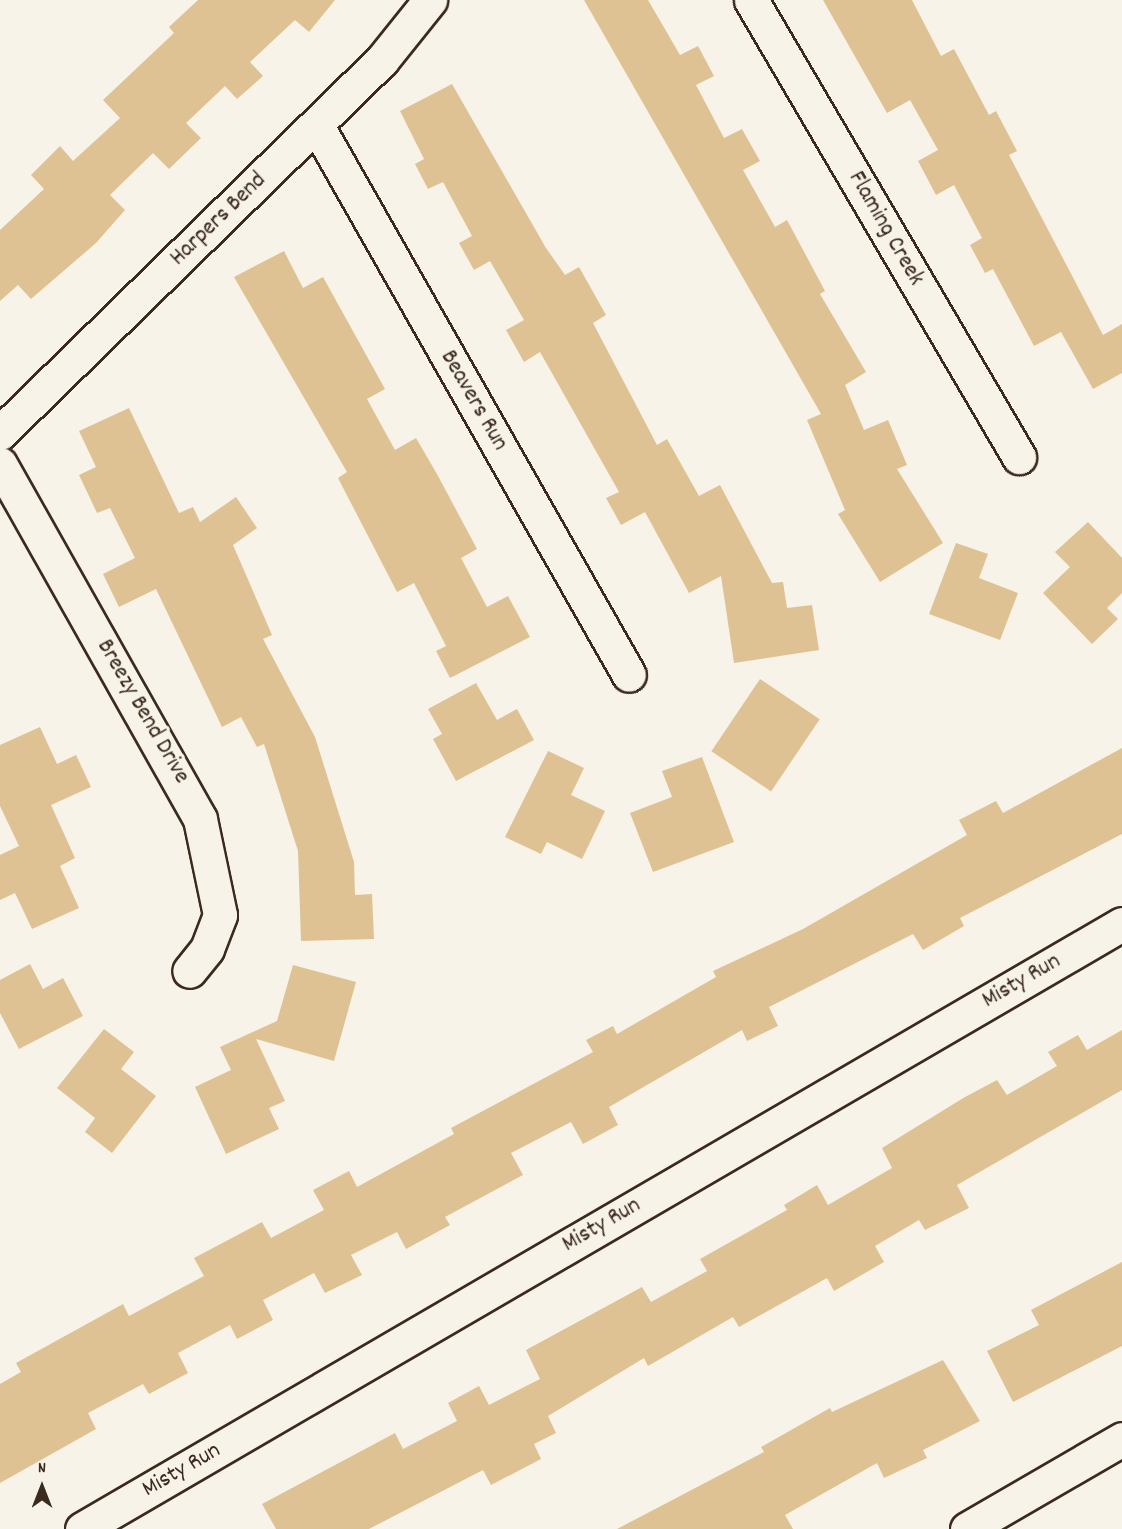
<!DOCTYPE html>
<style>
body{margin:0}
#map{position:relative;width:1122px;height:1529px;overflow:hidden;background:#f7f3e8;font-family:Dekko,sans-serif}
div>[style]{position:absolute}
.building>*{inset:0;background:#dfc293;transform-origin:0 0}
.roads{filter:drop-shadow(2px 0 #3b2a1e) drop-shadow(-2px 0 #3b2a1e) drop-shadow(0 2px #3b2a1e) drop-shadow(0 -2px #3b2a1e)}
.minor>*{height:33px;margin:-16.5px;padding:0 16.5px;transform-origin:16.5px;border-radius:16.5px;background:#f7f3e8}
span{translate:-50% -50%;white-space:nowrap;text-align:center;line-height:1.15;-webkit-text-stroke:6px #f7f3e8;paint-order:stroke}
.street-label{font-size:24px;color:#3b2a1e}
.north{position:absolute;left:12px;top:1457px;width:60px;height:60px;-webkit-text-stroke:4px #f7f3e8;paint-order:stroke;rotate:0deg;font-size:16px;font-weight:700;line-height:24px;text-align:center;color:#3b2a1e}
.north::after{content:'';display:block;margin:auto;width:21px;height:27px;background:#3b2a1e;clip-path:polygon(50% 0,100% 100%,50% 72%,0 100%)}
</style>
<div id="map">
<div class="building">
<i style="clip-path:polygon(198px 0,335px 0,309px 32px,295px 20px,250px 62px,263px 76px,237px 99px,225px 86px,186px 123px,201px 138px,169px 169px,153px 153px,110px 195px,125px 210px,96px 243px,31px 299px,18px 285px,0 301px,0 230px,44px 189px,31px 175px,60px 146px,73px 161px,120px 118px,103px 100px,174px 33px,169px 27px)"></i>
<i style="clip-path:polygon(584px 0,648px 0,680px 55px,698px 46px,714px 76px,696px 85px,724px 138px,742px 129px,760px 161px,743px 170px,775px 227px,787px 220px,825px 291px,820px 294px,866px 372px,845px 385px,864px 430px,888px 420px,907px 465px,897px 469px,943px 543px,880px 582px,838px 514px,845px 510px,807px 420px,821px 414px)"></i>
<i style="clip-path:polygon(823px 0,912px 0,941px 56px,954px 49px,989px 115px,996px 111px,1017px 151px,1009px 155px,1103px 335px,1122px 324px,1122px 373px,1093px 389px,1061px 332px,1034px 346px,993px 269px,985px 273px,970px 245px,982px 238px,954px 185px,936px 195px,918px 161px,938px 150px,910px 100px,887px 113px)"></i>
<i style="clip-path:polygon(452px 84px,546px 248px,565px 275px,579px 267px,606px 315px,593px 323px,657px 445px,667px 439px,699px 496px,720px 485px,772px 583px,783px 582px,787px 608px,812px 605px,819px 650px,734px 663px,721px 576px,689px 593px,645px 512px,621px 525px,606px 498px,619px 492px,540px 352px,524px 362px,506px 330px,524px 320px,490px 261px,474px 270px,459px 243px,472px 236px,443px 182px,428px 189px,415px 164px,424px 159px,400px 111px)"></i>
<i style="clip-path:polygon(284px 251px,303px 288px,323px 277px,385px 389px,367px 399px,395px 450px,416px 438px,437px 474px,477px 549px,461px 558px,487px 607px,508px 596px,530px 637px,450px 678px,436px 651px,446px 646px,414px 583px,397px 592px,338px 478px,347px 472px,234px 277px)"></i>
<i style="clip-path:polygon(129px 408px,179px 513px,193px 507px,200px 522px,236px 497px,257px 528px,233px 545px,272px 635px,263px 639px,315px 737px,354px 862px,355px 895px,372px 894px,374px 939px,301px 941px,298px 851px,264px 744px,257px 747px,241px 717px,222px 727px,156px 589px,119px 607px,103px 574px,135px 558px,110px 508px,97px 513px,79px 475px,96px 467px,79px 431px)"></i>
<i style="clip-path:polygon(1088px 522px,1122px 558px,1122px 593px,1107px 608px,1118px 619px,1092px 644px,1043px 593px,1070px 567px,1055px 552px)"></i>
<i style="clip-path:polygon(956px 543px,988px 554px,979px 578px,1018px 593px,1000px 640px,929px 614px)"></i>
<i style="left:760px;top:679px;width:72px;height:87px;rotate:34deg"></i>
<i style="clip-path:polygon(476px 683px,497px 720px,517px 709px,534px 740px,456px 781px,433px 739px,442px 734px,428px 709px)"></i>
<i style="clip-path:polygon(40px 727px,57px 764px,76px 755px,91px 787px,51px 805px,75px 858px,60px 866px,79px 908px,32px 929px,15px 893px,0 900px,0 855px,19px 846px,0 806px,0 745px)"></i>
<i style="clip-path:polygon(1122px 748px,1122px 834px,960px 918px,964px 926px,923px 950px,913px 934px,769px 1007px,778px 1026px,747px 1041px,742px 1030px,609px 1107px,618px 1125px,583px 1144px,571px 1122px,511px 1153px,523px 1175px,445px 1217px,450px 1225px,406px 1249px,397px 1232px,351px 1255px,362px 1275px,325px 1293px,314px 1273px,263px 1300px,273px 1320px,237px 1339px,230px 1325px,178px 1353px,188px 1373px,149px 1394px,143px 1384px,88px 1413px,96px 1429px,0 1483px,0 1384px,21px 1372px,16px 1363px,123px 1304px,129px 1316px,204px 1276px,194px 1258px,262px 1222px,271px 1238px,324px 1210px,313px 1190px,349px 1171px,357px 1187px,454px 1134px,451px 1128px,593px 1052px,586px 1040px,613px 1026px,617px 1034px,716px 977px,713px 971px,803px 929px,967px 835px,959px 820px,996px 801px,1003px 813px)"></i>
<i style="clip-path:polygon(548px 751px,584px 768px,571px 795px,605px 811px,582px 859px,547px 842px,541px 854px,505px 837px)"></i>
<i style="clip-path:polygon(702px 757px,734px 842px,653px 872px,630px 813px,672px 797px,662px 771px)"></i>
<i style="clip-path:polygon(30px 964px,43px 989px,63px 978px,83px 1016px,19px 1049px,0 1013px,0 980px)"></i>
<i style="clip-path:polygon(293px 965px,356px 982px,334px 1061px,256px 1039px,285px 1101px,269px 1108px,279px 1129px,226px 1154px,195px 1087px,231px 1070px,220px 1047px,277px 1021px)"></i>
<i style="clip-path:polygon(104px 1029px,134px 1052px,121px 1069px,156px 1096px,112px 1153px,85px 1132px,95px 1118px,57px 1088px)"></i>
<i style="clip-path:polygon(1122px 1030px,1122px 1090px,957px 1185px,969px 1208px,925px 1230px,919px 1220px,875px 1246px,884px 1262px,834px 1291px,827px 1278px,739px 1327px,733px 1317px,648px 1366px,644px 1358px,548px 1416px,556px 1433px,534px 1444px,541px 1459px,491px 1485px,483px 1470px,369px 1529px,276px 1529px,262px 1504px,395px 1433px,403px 1449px,457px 1421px,448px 1403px,479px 1386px,489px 1405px,540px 1379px,526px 1350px,642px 1287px,651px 1302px,707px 1271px,700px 1259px,787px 1210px,784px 1205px,817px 1185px,828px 1205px,892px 1168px,882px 1148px,965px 1097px,997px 1080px,1007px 1095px,1057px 1066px,1048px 1052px,1078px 1035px,1087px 1050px)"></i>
<i style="clip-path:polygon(1122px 1262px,1122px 1346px,1013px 1402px,987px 1351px,1039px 1325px,1031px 1310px)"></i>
<i style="clip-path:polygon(943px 1360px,980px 1421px,923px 1450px,927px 1458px,884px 1478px,877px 1463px,785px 1515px,793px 1529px,617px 1529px,764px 1452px,761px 1447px,830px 1408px,832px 1412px)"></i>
</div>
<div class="roads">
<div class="minor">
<i style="left:751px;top:0;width:530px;rotate:59.61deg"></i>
<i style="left:317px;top:126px;width:631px;rotate:60.39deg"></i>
<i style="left:0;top:433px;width:534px;rotate:-44.32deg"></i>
<i style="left:382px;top:60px;width:77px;rotate:-51.3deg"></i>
<i style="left:0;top:464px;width:407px;rotate:60.6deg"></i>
<i style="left:200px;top:819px;width:98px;rotate:78.2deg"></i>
<i style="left:220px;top:915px;width:36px;rotate:111deg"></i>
<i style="left:207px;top:949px;width:28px;rotate:129deg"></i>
<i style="left:82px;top:1529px;width:1203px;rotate:-30.19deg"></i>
<i style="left:967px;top:1529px;width:179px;rotate:-30.1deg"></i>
</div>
</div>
<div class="street-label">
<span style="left:219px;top:220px;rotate:-44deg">Harpers Bend</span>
<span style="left:885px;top:229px;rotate:60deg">Flaming Creek</span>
<span style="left:473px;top:401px;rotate:60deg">Beavers Run</span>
<span style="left:142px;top:712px;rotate:60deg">Breezy Bend Drive</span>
<span style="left:1022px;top:982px;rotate:-30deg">Misty Run</span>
<span style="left:602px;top:1226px;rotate:-30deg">Misty Run</span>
<span style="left:182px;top:1471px;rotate:-30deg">Misty Run</span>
</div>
<div class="north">N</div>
</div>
